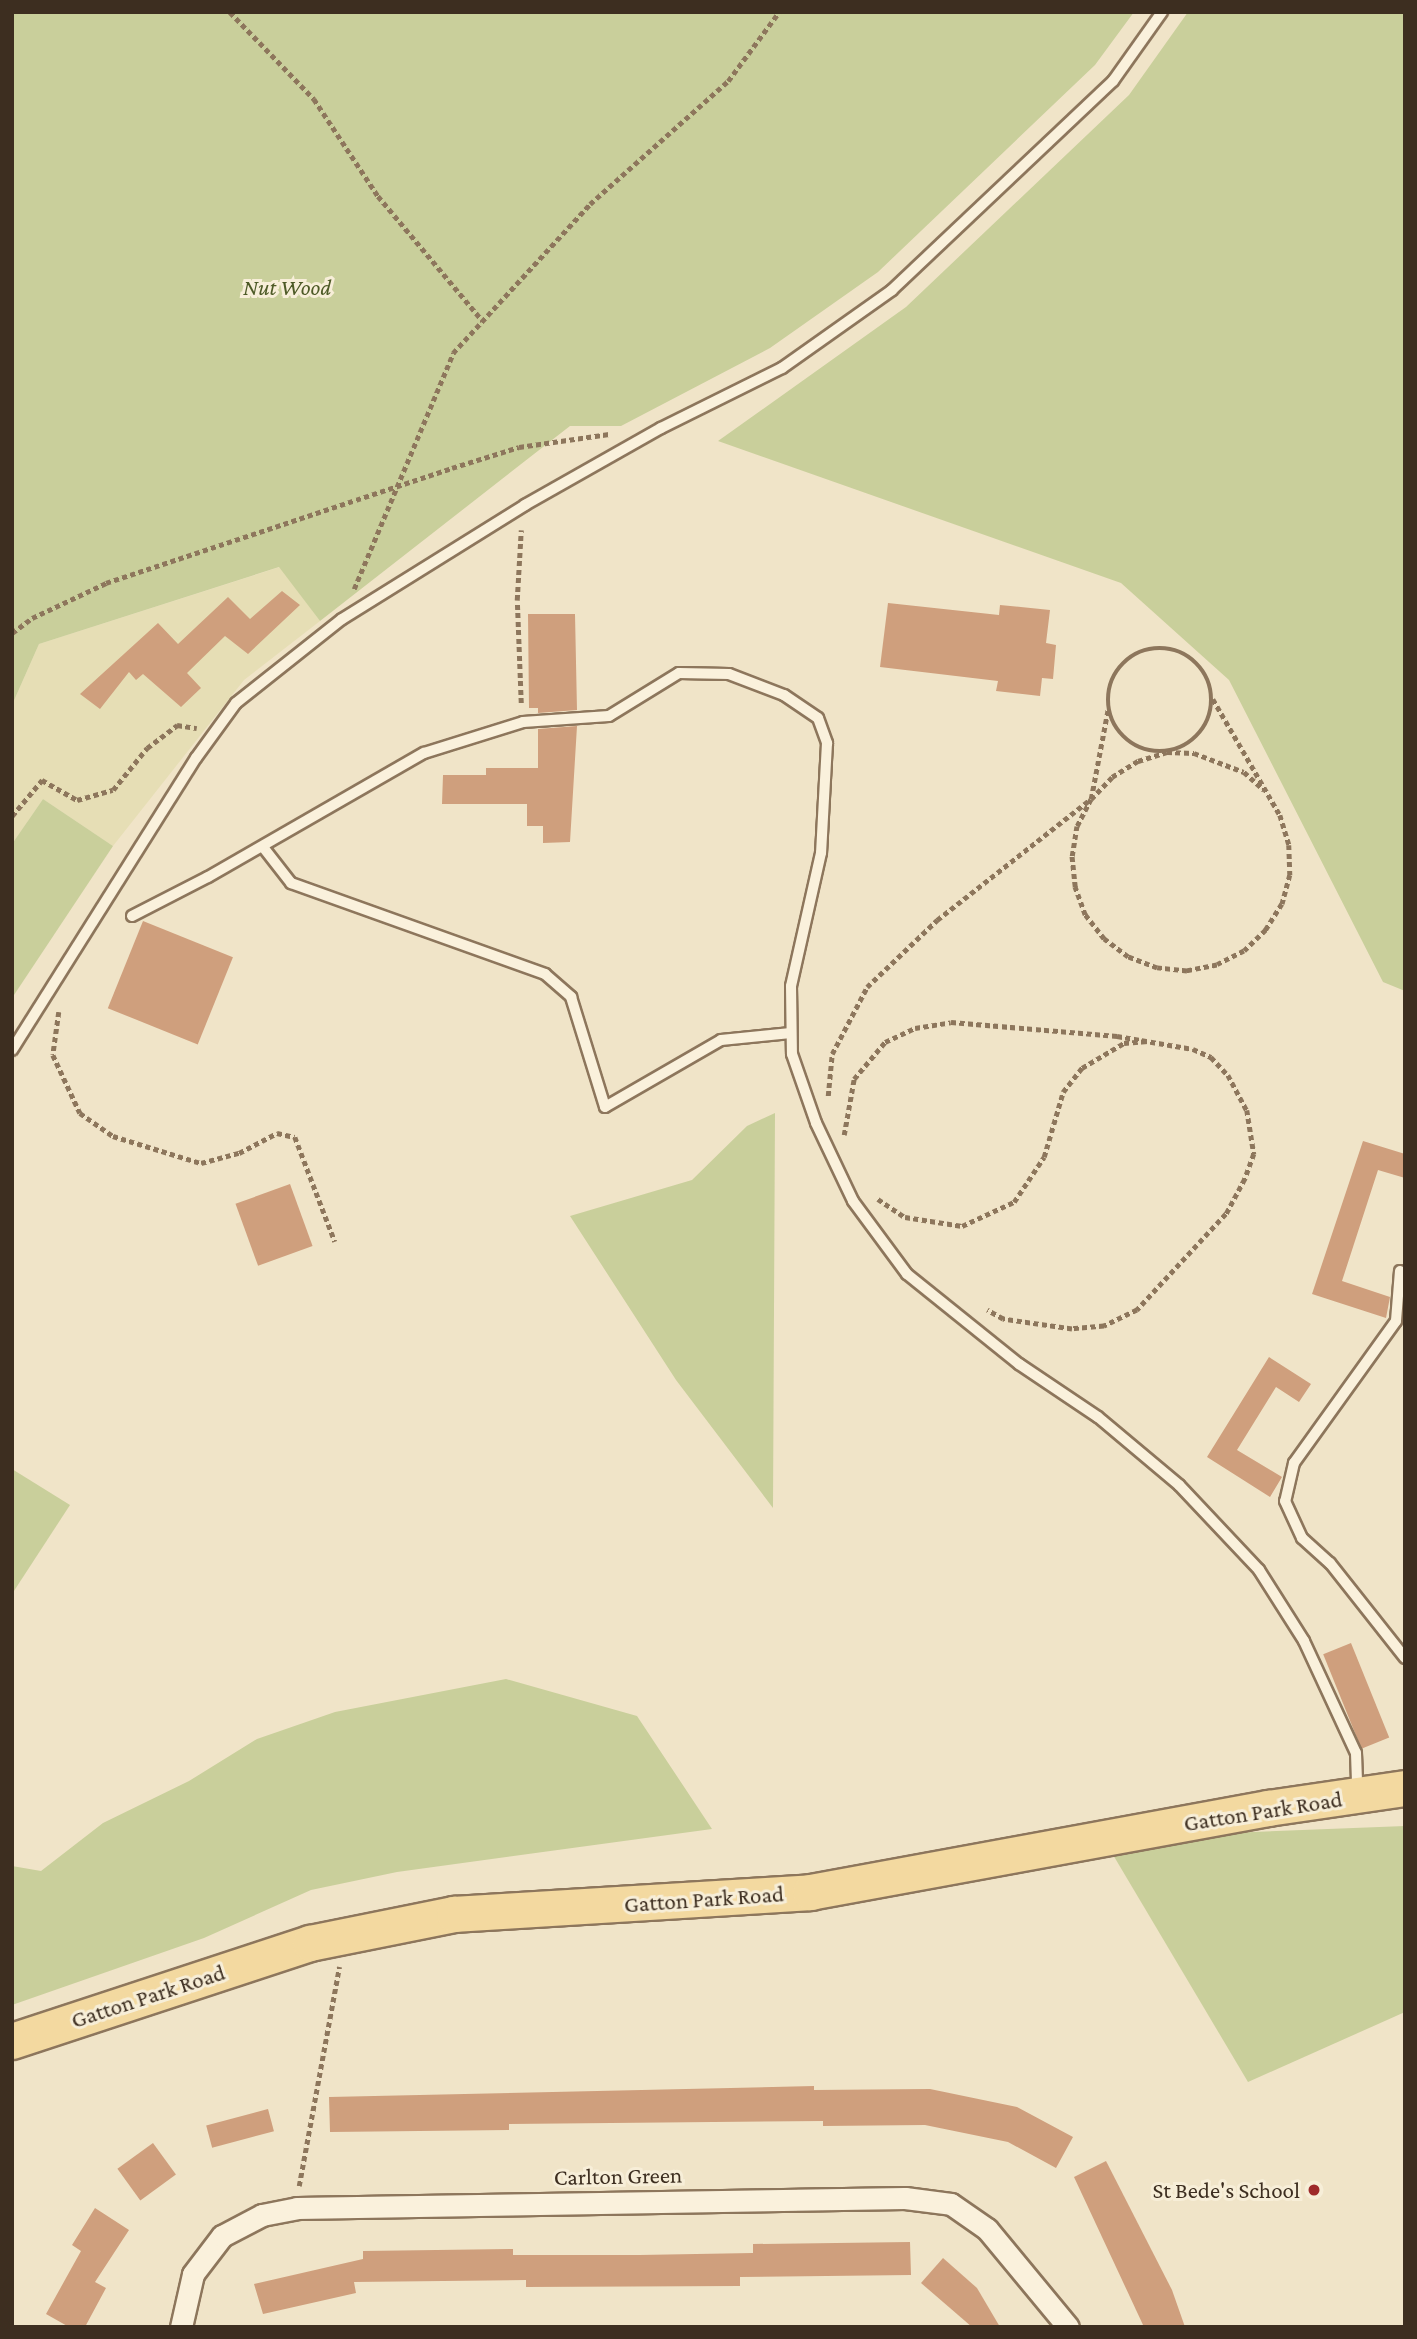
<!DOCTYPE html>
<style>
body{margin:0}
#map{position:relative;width:1417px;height:2339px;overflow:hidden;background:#f0e4c8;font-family:"Crimson Pro",serif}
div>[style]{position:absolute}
.farmland>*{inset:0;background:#e6deb5}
.green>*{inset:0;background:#c9cf9b}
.building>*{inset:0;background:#cf9f7d;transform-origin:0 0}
.path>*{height:4.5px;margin-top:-2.25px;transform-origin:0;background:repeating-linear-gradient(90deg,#8d765c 0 5px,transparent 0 8.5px)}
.path>.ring{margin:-2.25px;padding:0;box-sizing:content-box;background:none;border:4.5px solid #8d765c;border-radius:50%}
.roads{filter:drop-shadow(2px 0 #8d765c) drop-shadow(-2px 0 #8d765c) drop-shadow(0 2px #8d765c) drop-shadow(0 -2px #8d765c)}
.lane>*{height:10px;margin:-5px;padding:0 5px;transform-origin:5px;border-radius:5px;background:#faf1dc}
.street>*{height:21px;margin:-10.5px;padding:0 10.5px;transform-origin:10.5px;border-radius:10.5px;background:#faf1dc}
.primary>*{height:35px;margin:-17.5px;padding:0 17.5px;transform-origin:17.5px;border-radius:17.5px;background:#f3d9a0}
.dots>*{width:19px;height:19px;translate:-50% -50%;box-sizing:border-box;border:4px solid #f7eed8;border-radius:50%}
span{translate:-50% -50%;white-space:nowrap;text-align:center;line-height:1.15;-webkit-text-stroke:6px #f7eed8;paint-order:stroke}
.park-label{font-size:23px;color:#4d5a26;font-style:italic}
.street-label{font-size:23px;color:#3d2e20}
.poi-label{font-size:23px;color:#3d2e20}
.right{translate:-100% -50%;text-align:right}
.frame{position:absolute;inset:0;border:14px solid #3d2e20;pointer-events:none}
</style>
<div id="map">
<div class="farmland">
<i style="clip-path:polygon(280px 567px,320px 621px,244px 680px,113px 846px,43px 799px,12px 844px,12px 705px,39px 644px)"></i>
</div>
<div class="green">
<i style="clip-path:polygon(12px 12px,1134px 12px,1095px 65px,878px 272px,770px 348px,621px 426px,570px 426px,320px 621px,279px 567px,39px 644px,12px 705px)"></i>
<i style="clip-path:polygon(1188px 12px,1405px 12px,1405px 991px,1383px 982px,1229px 680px,1121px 583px,718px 441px,906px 307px,1129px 95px)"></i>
<i style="clip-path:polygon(43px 799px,113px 846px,12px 998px,12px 844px)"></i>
<i style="clip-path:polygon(775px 1113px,773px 1508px,676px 1380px,570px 1216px,692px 1180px,747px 1126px)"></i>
<i style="clip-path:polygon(12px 1469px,70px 1505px,12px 1594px)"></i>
<i style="clip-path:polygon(506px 1679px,637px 1716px,712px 1829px,397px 1872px,311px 1890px,204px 1938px,12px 2005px,12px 1866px,41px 1871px,103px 1823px,189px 1781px,257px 1739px,335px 1712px)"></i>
<i style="clip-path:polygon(1405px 1826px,1405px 2012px,1248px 2082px,1103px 1838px)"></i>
</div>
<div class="building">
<i style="clip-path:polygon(282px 591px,300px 605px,248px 654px,225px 636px,187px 673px,201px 688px,181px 707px,143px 674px,136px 680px,129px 672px,100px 709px,80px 694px,158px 623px,178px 644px,228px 597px,250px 619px)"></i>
<i style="clip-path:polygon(888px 603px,999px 615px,1000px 605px,1050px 610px,1046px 643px,1056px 645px,1053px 679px,1042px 678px,1040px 696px,996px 691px,998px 681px,880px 667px)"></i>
<i style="clip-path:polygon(528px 614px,575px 614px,577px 710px,538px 713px,538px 708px,529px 708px)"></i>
<i style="clip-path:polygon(577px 726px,570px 842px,543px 843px,543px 826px,527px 826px,527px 804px,442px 804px,443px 775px,486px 775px,486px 768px,538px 768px,538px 729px)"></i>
<i style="left:143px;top:921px;width:97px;height:94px;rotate:22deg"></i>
<i style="clip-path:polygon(1363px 1141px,1405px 1154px,1405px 1178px,1378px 1170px,1342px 1281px,1390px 1297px,1386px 1318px,1312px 1294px)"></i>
<i style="left:290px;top:1184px;width:66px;height:58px;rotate:70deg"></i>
<i style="clip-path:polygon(1269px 1357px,1311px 1384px,1299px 1402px,1276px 1387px,1237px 1450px,1282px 1477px,1270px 1497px,1207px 1457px)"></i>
<i style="left:1351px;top:1643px;width:102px;height:30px;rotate:68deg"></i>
<i style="clip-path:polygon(814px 2086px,814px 2090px,930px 2089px,1017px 2107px,1073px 2137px,1056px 2168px,1008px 2142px,925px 2125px,823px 2126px,823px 2121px,509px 2124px,509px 2130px,330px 2132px,329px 2097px)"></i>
<i style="left:268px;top:2109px;width:23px;height:64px;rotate:75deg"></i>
<i style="left:153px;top:2143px;width:39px;height:44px;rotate:54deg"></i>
<i style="clip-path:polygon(1106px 2161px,1172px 2290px,1185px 2327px,1144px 2327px,1074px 2177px)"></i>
<i style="clip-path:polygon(95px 2208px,129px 2230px,95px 2282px,106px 2288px,85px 2327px,69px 2327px,46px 2314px,81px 2251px,72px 2245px)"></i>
<i style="clip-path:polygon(910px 2242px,911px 2275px,740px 2277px,740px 2286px,526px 2287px,526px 2280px,354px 2282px,356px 2293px,263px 2314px,254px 2284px,363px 2259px,363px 2251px,513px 2249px,513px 2255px,639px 2255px,753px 2253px,753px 2244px)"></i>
<i style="clip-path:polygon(943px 2258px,977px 2288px,1000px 2327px,972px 2327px,921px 2283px)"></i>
</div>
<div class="path">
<i style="left:230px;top:12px;width:121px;rotate:46deg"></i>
<i style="left:314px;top:99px;width:116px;rotate:56.6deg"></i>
<i style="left:378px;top:196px;width:163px;rotate:50deg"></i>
<i style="left:354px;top:589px;width:256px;rotate:-67.2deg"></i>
<i style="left:453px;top:353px;width:202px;rotate:-47.4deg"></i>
<i style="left:590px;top:204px;width:185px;rotate:-41.7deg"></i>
<i style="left:728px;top:81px;width:86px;rotate:-53.5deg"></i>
<i style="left:12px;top:633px;width:25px;rotate:-37deg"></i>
<i style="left:32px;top:618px;width:82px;rotate:-25.3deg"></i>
<i style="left:106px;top:583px;width:365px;rotate:-18.4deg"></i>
<i style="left:452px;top:468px;width:70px;rotate:-17.4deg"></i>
<i style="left:519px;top:447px;width:91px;rotate:-8.2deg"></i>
<i class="ring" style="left:1108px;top:648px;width:99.5px;height:99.5px"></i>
<i style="left:1213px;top:699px;width:134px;rotate:60deg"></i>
<i style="left:1280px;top:815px;width:31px;rotate:73deg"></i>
<i style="left:1289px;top:845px;width:30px;rotate:88deg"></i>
<i style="left:1290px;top:875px;width:30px;rotate:105deg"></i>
<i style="left:1282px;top:904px;width:31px;rotate:122deg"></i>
<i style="left:1266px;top:930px;width:30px;rotate:136deg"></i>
<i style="left:1244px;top:951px;width:30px;rotate:153deg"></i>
<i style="left:1217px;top:965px;width:31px;rotate:169deg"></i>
<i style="left:1187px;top:971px;width:30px;rotate:-174deg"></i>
<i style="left:1157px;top:968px;width:31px;rotate:-159deg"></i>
<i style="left:1128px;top:957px;width:30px;rotate:-143deg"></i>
<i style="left:1104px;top:939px;width:31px;rotate:-128deg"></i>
<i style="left:1085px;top:915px;width:30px;rotate:-110deg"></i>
<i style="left:1075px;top:887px;width:31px;rotate:-96deg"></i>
<i style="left:1072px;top:856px;width:30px;rotate:-81deg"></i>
<i style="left:1077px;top:826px;width:30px;rotate:-63deg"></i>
<i style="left:1091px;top:799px;width:30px;rotate:-46deg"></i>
<i style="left:1112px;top:777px;width:31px;rotate:-32deg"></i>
<i style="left:1138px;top:761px;width:30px;rotate:-17deg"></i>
<i style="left:1167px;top:752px;width:27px;rotate:2deg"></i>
<i style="left:1194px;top:753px;width:53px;rotate:20.8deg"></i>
<i style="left:1244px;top:772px;width:27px;rotate:42deg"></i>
<i style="left:521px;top:703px;width:103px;rotate:-92.2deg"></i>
<i style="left:517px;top:600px;width:70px;rotate:-86.7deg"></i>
<i style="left:12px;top:816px;width:47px;rotate:-50.2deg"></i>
<i style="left:42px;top:780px;width:40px;rotate:29.7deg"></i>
<i style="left:77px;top:800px;width:37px;rotate:-16deg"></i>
<i style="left:113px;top:790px;width:54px;rotate:-51deg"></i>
<i style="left:147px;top:748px;width:38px;rotate:-37deg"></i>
<i style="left:177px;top:725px;width:20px;rotate:9deg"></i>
<i style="left:59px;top:1012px;width:43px;rotate:97.9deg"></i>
<i style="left:53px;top:1055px;width:64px;rotate:65deg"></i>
<i style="left:80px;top:1113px;width:40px;rotate:34.9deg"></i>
<i style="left:113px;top:1136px;width:92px;rotate:17.1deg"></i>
<i style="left:201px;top:1163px;width:39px;rotate:-15deg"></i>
<i style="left:239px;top:1153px;width:43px;rotate:-27.8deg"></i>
<i style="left:277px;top:1133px;width:18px;rotate:13deg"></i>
<i style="left:295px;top:1137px;width:112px;rotate:69.1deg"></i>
<i style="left:828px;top:1096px;width:42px;rotate:-84.6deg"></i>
<i style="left:832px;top:1054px;width:76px;rotate:-62.4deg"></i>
<i style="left:867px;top:987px;width:97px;rotate:-43.7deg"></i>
<i style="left:937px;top:920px;width:196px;rotate:-38.2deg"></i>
<i style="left:1091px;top:799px;width:92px;rotate:-79.3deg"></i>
<i style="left:844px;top:1135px;width:57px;rotate:-79.9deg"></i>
<i style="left:854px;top:1079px;width:48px;rotate:-50deg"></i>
<i style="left:885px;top:1042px;width:33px;rotate:-25deg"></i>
<i style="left:915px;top:1028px;width:36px;rotate:-9deg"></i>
<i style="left:951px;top:1022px;width:167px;rotate:4.8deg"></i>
<i style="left:1117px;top:1036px;width:77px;rotate:9.7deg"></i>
<i style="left:1193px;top:1049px;width:20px;rotate:24deg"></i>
<i style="left:1211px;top:1057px;width:25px;rotate:47deg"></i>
<i style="left:1228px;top:1075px;width:40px;rotate:62deg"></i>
<i style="left:1247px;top:1110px;width:45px;rotate:81deg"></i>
<i style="left:1254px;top:1154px;width:27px;rotate:110deg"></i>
<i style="left:1245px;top:1179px;width:40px;rotate:118deg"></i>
<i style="left:1226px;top:1214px;width:131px;rotate:132.8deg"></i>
<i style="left:1137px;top:1310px;width:37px;rotate:154deg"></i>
<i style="left:1104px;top:1326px;width:32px;rotate:175deg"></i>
<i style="left:1072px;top:1329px;width:70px;rotate:-171.8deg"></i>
<i style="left:1003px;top:1319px;width:18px;rotate:-151deg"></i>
<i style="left:878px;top:1199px;width:32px;rotate:34deg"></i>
<i style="left:905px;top:1217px;width:58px;rotate:9deg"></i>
<i style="left:962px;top:1226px;width:57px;rotate:-24.8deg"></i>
<i style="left:1014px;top:1202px;width:54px;rotate:-56.3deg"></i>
<i style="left:1044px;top:1157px;width:68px;rotate:-73.7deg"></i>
<i style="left:1063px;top:1092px;width:31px;rotate:-52deg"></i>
<i style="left:1082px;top:1068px;width:49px;rotate:-30.8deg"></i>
<i style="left:1124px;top:1043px;width:24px;rotate:-5deg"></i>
<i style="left:299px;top:2186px;width:223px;rotate:-79.6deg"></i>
</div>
<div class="roads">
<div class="lane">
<i style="left:263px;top:847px;width:46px;rotate:52.1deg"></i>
<i style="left:291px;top:883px;width:270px;rotate:19.7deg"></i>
<i style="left:545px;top:974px;width:35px;rotate:41deg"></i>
<i style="left:571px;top:997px;width:115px;rotate:72.8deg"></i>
<i style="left:605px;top:1107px;width:134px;rotate:-30deg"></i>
<i style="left:721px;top:1040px;width:70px;rotate:-5.7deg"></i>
<i style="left:132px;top:916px;width:85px;rotate:-27.2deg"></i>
<i style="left:208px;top:877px;width:249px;rotate:-29.9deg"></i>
<i style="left:424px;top:753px;width:104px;rotate:-17.4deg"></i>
<i style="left:523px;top:722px;width:86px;rotate:-4deg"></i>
<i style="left:609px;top:716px;width:82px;rotate:-31.6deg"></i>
<i style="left:679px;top:673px;width:50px;rotate:1.1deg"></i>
<i style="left:729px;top:674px;width:59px;rotate:20.9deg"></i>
<i style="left:784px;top:695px;width:41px;rotate:34.1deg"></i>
<i style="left:818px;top:718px;width:27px;rotate:70deg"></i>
<i style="left:827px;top:743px;width:110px;rotate:93.1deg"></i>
<i style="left:821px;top:853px;width:136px;rotate:102.7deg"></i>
<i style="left:791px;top:986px;width:68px;rotate:89.2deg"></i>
<i style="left:792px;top:1054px;width:73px;rotate:70.8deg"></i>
<i style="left:816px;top:1123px;width:86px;rotate:64.6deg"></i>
<i style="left:853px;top:1201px;width:91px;rotate:53.5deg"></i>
<i style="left:907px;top:1274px;width:144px;rotate:38.8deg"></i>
<i style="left:1019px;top:1364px;width:95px;rotate:33.9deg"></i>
<i style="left:1098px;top:1417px;width:106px;rotate:40deg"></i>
<i style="left:1179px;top:1485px;width:117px;rotate:46.7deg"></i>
<i style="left:1259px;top:1570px;width:84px;rotate:57.6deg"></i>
<i style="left:1304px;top:1641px;width:123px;rotate:65.1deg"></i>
<i style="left:1356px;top:1753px;width:36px;rotate:88deg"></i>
<i style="left:12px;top:1050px;width:345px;rotate:-57.8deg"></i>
<i style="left:196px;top:758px;width:68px;rotate:-54deg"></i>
<i style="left:236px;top:703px;width:135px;rotate:-38.4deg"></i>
<i style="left:342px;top:619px;width:216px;rotate:-31.9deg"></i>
<i style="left:525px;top:505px;width:156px;rotate:-29.5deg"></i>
<i style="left:661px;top:428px;width:135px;rotate:-26.4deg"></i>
<i style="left:782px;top:368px;width:135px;rotate:-35.3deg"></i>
<i style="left:892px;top:290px;width:304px;rotate:-43.4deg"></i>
<i style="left:1113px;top:81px;width:85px;rotate:-54.6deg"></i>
<i style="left:1400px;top:1271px;width:50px;rotate:94.6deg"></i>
<i style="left:1396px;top:1321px;width:175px;rotate:125.7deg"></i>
<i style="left:1294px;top:1463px;width:39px;rotate:103deg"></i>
<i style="left:1285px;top:1501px;width:41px;rotate:65.3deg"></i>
<i style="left:1302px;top:1538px;width:38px;rotate:42deg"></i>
<i style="left:1330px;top:1563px;width:121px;rotate:51.7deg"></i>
</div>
<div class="street">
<i style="left:181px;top:2327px;width:54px;rotate:-77.2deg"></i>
<i style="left:193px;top:2274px;width:48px;rotate:-52.7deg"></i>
<i style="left:222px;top:2236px;width:45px;rotate:-27.7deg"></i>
<i style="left:262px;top:2215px;width:36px;rotate:-11deg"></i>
<i style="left:297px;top:2208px;width:608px;rotate:-0.94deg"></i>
<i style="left:905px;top:2198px;width:46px;rotate:7.4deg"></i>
<i style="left:951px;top:2204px;width:44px;rotate:34.8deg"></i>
<i style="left:987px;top:2229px;width:127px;rotate:50.4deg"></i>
</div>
<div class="primary">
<i style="left:12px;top:2041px;width:314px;rotate:-18.2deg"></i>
<i style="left:310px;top:1943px;width:147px;rotate:-11.4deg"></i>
<i style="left:454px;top:1914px;width:357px;rotate:-3.5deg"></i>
<i style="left:810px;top:1892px;width:466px;rotate:-10.4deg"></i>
<i style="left:1268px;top:1808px;width:138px;rotate:-8.3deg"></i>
</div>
</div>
<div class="dots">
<i style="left:1314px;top:2190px;background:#9e2a2b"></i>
</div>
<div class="park-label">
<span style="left:287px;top:287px">Nut Wood</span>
</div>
<div class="street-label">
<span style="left:1263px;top:1811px;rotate:-9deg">Gatton Park Road</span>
<span style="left:704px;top:1899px;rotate:-4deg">Gatton Park Road</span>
<span style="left:148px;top:1996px;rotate:-18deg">Gatton Park Road</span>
<span style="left:618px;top:2176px;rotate:-1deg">Carlton Green</span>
</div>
<div class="poi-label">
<span class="right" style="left:1300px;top:2190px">St Bede's School</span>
</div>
<div class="frame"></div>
</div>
